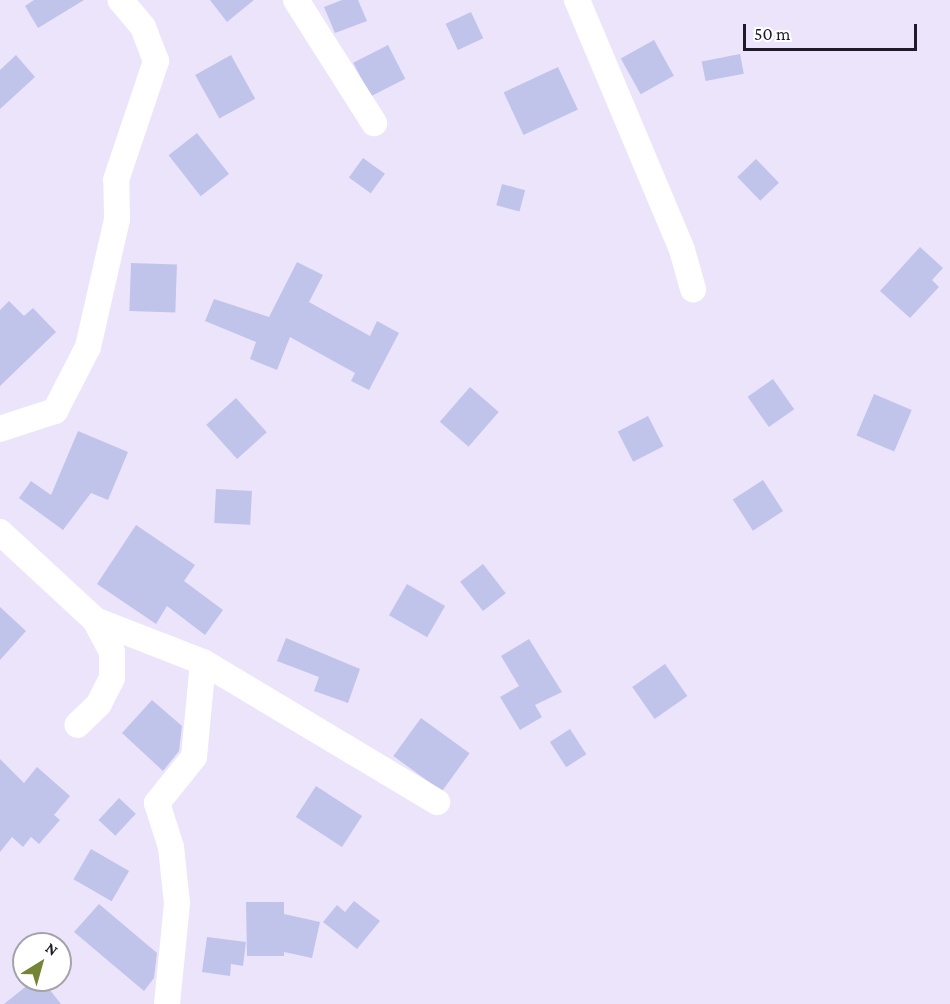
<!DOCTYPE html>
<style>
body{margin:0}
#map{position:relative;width:950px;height:1004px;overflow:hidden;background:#ebe4fb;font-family:"Crimson Pro",serif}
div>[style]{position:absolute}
.building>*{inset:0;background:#c0c4eb;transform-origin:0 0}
.minor>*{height:26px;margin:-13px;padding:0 13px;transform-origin:13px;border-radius:13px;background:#fff}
span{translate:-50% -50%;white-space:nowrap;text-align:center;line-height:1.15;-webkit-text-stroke:4.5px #fff;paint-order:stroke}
.north{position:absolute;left:12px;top:932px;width:60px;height:60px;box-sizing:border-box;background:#fff;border:2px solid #a5a3a9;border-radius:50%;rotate:37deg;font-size:16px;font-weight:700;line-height:24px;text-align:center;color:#1f1a28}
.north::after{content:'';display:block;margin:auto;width:21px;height:27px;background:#748636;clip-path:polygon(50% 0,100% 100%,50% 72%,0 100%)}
.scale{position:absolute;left:743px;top:24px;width:174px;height:27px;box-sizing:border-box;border:3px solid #1f1a28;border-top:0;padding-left:8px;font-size:18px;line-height:21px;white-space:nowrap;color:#1f1a28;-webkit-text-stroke:4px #fff;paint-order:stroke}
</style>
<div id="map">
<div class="building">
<i style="clip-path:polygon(34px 0,84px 0,38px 28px,25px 6px)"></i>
<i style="clip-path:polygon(210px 0,254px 0,227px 22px)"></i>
<i style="clip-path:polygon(342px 0,358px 0,367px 21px,335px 33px,324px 7px)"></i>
<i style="left:471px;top:12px;width:29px;height:28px;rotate:65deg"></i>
<i style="left:654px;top:40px;width:41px;height:38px;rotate:61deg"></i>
<i style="left:388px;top:45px;width:38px;height:39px;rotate:63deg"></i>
<i style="left:740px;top:54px;width:20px;height:39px;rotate:79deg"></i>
<i style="clip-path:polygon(16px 55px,35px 77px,0 109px,0 70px)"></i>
<i style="left:231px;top:55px;width:50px;height:41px;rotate:61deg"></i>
<i style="left:558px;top:67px;width:47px;height:60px;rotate:65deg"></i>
<i style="left:197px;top:133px;width:52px;height:36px;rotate:52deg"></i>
<i style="left:363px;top:158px;width:27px;height:24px;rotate:36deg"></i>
<i style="left:756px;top:159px;width:33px;height:26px;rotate:46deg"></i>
<i style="left:502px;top:184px;width:24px;height:22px;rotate:15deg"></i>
<i style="clip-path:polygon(920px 247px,943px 268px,932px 280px,939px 287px,910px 318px,880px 291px)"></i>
<i style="clip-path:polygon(297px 262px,323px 275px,309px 302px,370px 336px,377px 321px,399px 333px,369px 390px,351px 381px,355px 373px,290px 337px,277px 370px,250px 359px,256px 342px,205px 321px,214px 299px,269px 317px)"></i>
<i style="left:131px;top:263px;width:46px;height:48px;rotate:2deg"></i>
<i style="clip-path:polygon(9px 301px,24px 316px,33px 308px,56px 332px,0 386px,0 310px)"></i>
<i style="left:773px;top:379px;width:37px;height:31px;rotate:55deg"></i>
<i style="left:470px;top:387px;width:38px;height:46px;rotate:41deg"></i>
<i style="left:874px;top:394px;width:41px;height:45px;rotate:23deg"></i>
<i style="left:236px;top:398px;width:46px;height:40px;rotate:48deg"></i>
<i style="left:648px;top:416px;width:34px;height:34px;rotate:63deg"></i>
<i style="clip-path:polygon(78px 431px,128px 452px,108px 500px,91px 493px,63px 530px,19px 498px,31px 481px,51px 495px)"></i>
<i style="left:763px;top:480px;width:37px;height:36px;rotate:57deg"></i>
<i style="left:216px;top:489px;width:36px;height:34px;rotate:3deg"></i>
<i style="clip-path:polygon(136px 525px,195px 565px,184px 581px,223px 610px,205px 635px,167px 606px,156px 624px,97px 584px)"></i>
<i style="left:483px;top:564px;width:37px;height:29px;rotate:52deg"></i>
<i style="left:407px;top:584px;width:44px;height:36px;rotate:30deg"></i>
<i style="clip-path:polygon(0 607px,26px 631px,0 660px)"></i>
<i style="clip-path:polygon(286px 638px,360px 669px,348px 703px,314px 691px,319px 677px,277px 661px)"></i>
<i style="clip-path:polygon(529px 639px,562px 692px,535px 705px,542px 717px,520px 730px,500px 697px,519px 686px,501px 656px)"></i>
<i style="left:665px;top:664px;width:39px;height:40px;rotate:55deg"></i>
<i style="clip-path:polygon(152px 700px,182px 726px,179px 751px,163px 771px,122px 733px)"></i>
<i style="left:421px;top:718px;width:60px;height:47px;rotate:36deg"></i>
<i style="left:570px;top:729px;width:30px;height:24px;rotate:57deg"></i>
<i style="clip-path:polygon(0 759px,24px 783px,37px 767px,70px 796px,54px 815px,60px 820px,39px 844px,31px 837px,23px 847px,12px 837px,0 852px)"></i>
<i style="left:316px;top:786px;width:55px;height:37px;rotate:33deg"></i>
<i style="left:119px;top:798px;width:23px;height:30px;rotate:43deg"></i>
<i style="left:91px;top:849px;width:44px;height:35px;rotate:30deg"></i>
<i style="clip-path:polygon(354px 901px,380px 921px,357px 949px,323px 922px,337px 905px,345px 912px)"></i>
<i style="clip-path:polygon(246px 902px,284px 902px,284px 914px,320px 922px,312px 958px,284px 952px,284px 956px,247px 956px)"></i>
<i style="clip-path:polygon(99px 904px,157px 953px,154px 978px,144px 991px,74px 932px)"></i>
<i style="clip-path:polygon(207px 937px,246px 942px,243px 966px,231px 964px,230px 976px,202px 972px)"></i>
<i style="clip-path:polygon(34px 980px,42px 980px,61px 1004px,4px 1004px)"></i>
</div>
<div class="minor">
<i style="left:296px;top:0;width:146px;rotate:57.6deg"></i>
<i style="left:577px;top:0;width:271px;rotate:67.2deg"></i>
<i style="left:682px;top:250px;width:41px;rotate:74.2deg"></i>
<i style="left:0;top:429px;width:58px;rotate:-18.1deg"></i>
<i style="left:55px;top:411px;width:72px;rotate:-62.7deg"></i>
<i style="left:88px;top:347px;width:131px;rotate:-77.2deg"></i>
<i style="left:117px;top:219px;width:39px;rotate:-91deg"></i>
<i style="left:116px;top:180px;width:126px;rotate:-71.4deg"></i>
<i style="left:156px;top:61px;width:36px;rotate:-111deg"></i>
<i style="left:143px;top:27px;width:35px;rotate:-130deg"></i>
<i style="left:0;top:532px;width:129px;rotate:42.8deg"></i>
<i style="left:95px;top:620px;width:36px;rotate:62deg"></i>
<i style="left:112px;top:652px;width:26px;rotate:90deg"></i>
<i style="left:112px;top:678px;width:29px;rotate:117deg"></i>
<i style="left:99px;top:704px;width:30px;rotate:136deg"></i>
<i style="left:95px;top:620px;width:116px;rotate:21.3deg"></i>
<i style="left:203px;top:662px;width:273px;rotate:30.9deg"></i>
<i style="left:167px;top:1004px;width:101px;rotate:-84.3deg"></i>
<i style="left:177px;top:903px;width:56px;rotate:-96.1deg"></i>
<i style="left:171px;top:847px;width:46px;rotate:-107.7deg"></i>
<i style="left:157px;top:803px;width:59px;rotate:-51.2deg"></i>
<i style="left:194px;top:757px;width:95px;rotate:-84.6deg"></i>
</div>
<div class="north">N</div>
<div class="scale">50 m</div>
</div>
